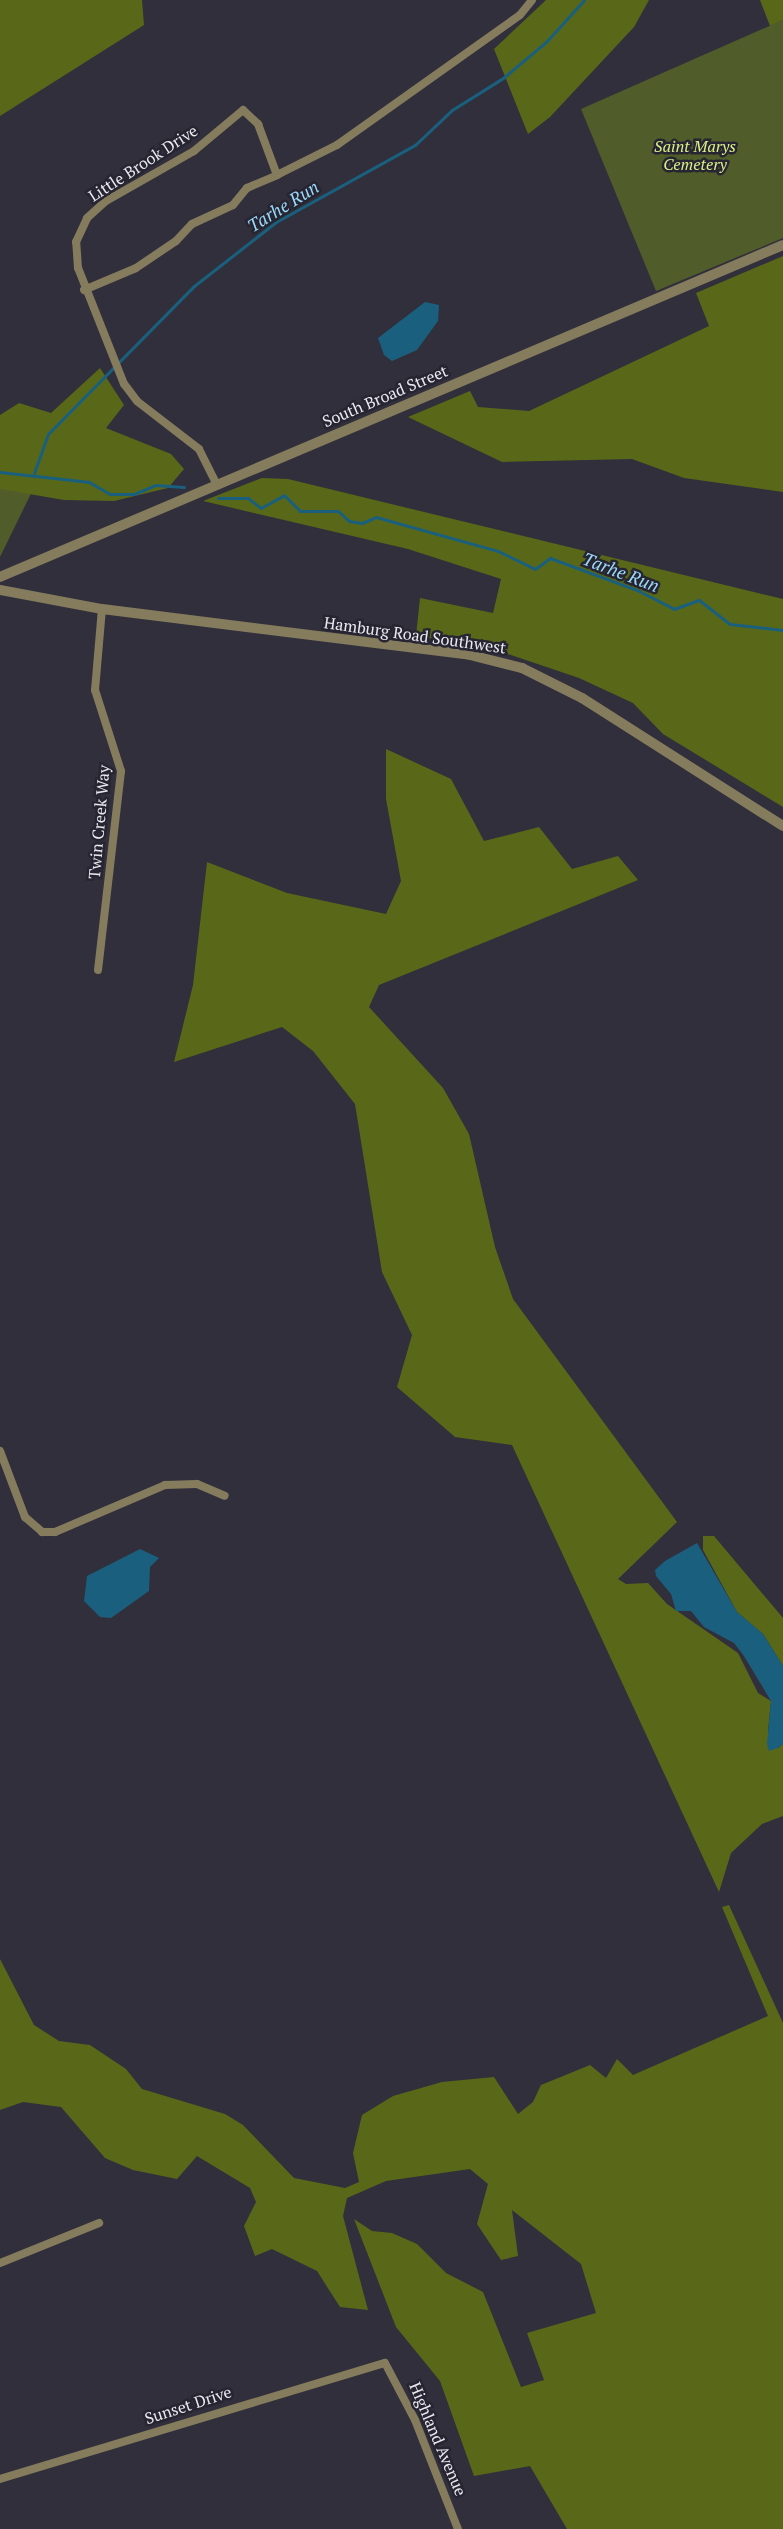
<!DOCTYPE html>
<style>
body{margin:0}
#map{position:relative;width:783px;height:2529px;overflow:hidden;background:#312f3b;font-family:"PT Serif",serif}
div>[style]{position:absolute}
.green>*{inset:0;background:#505c2a}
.forest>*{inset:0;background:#586818}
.water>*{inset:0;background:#1a607e}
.stream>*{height:3px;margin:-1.5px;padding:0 1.5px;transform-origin:1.5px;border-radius:1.5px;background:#1a607e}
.minor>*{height:8px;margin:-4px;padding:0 4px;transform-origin:4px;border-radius:4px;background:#857c5d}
.tertiary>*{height:10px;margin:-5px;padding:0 5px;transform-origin:5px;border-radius:5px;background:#857c5d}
span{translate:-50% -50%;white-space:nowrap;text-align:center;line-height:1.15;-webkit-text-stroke:5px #272531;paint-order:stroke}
.park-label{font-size:16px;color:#d7f087;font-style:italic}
.street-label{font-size:16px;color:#eae9f1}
.water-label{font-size:18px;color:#99dafb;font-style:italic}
</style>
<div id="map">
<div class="green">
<i style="clip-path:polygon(783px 20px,783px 238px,656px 291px,581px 109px)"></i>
<i style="clip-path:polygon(0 457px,45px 465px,0 557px)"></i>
</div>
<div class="forest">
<i style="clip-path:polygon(0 0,142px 0,144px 25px,0 116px)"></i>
<i style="clip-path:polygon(546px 0,649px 0,634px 27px,550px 117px,528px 134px,494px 49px)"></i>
<i style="clip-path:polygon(760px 0,783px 0,783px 20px,770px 26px)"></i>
<i style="clip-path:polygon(783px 256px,783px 492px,684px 478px,632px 459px,502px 462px,408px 417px,470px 391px,478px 407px,529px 411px,709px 326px,696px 293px)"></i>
<i style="clip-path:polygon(100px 368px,124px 405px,106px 428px,171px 454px,184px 469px,168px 488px,114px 501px,64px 500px,0 489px,0 415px,19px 403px,51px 413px)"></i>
<i style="clip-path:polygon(262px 478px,288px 479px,783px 599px,783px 807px,663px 734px,633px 703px,579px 678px,487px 647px,416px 636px,420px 598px,493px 613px,501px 579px,408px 549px,203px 501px)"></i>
<i style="clip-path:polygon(386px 749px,451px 779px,484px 841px,539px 827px,572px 869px,618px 856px,638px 880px,379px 985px,369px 1007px,443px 1088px,469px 1134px,495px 1247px,513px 1299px,677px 1522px,618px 1579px,626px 1584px,648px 1583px,667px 1604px,738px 1653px,758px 1693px,771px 1701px,768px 1731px,778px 1748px,783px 1744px,783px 1816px,762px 1824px,731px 1853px,719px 1892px,512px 1445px,455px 1437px,397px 1387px,412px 1335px,382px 1272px,355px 1104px,313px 1051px,282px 1027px,174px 1062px,193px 985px,207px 862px,287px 893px,386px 914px,401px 881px,386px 799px)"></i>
<i style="clip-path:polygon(703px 1536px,714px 1536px,783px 1618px,783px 1666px,763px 1634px,737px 1612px,703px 1550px)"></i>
<i style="clip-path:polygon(729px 1905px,783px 2023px,783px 2529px,567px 2529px,530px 2466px,474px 2476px,440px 2381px,396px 2327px,354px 2219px,372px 2231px,392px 2233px,417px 2244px,446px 2273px,483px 2292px,521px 2387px,544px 2380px,527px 2333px,596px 2313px,581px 2264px,512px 2210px,518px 2256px,501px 2260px,477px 2224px,488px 2184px,470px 2169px,386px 2181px,347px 2198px,343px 2216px,368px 2310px,340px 2307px,317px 2271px,272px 2249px,255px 2256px,244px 2226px,256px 2202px,250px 2188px,197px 2156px,177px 2179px,133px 2170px,105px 2158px,61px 2107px,23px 2102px,0 2110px,0 1959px,34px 2025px,59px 2041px,90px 2045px,126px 2069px,142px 2089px,225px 2114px,243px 2125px,294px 2178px,345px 2188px,359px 2182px,353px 2153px,362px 2115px,393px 2096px,442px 2082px,494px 2077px,518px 2114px,533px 2102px,541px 2085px,590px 2065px,606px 2078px,617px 2059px,633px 2075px,768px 2016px,722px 1907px)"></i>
</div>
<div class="water">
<i style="clip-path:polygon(425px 302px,439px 305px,438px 321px,417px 350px,392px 361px,384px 355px,378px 338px)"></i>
<i style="clip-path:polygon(697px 1543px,737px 1612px,763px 1634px,783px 1666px,783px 1744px,778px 1748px,769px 1751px,767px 1744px,771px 1701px,744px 1656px,734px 1643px,704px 1627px,691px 1611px,676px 1611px,671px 1594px,656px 1576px,655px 1570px,665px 1561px)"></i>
<i style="clip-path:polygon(140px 1549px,159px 1558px,150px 1567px,149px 1591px,111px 1618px,100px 1617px,84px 1601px,87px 1576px)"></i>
</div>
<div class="stream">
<i style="left:0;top:472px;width:90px;rotate:6.4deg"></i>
<i style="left:89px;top:482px;width:24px;rotate:30deg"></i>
<i style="left:110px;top:494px;width:24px"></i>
<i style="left:134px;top:494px;width:23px;rotate:-23deg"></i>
<i style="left:155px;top:485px;width:29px;rotate:4deg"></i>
<i style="left:34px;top:473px;width:41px;rotate:-70.3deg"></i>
<i style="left:48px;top:434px;width:208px;rotate:-45.4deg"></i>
<i style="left:194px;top:286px;width:104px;rotate:-38deg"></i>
<i style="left:276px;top:222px;width:159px;rotate:-29deg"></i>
<i style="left:415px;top:145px;width:51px;rotate:-43.4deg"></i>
<i style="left:452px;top:110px;width:60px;rotate:-32.1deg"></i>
<i style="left:503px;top:78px;width:57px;rotate:-40.1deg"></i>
<i style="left:547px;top:41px;width:55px;rotate:-47.9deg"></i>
<i style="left:218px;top:498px;width:30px"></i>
<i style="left:248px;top:498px;width:16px;rotate:38deg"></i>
<i style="left:261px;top:508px;width:26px;rotate:-29deg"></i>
<i style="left:284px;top:495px;width:23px;rotate:45deg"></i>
<i style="left:300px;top:511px;width:38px"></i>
<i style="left:338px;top:511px;width:15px;rotate:42deg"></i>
<i style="left:349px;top:521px;width:13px;rotate:9deg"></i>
<i style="left:362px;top:523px;width:15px;rotate:-23deg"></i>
<i style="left:376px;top:517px;width:127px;rotate:15.6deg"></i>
<i style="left:498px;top:551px;width:41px;rotate:25.9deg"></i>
<i style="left:535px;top:569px;width:19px;rotate:-36deg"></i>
<i style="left:550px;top:558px;width:95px;rotate:20.3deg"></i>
<i style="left:639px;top:591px;width:39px;rotate:27deg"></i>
<i style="left:674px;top:609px;width:27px;rotate:-20deg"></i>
<i style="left:699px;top:600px;width:39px;rotate:38deg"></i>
<i style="left:730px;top:624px;width:53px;rotate:6.5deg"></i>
</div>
<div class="minor">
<i style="left:84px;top:290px;width:56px;rotate:-22.9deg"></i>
<i style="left:136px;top:268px;width:48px;rotate:-34deg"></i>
<i style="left:176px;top:241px;width:23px;rotate:-47deg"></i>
<i style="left:192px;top:224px;width:45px;rotate:-24.9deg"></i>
<i style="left:233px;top:205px;width:22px;rotate:-51deg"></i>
<i style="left:247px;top:188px;width:33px;rotate:-23deg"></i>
<i style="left:217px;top:485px;width:40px;rotate:-116.6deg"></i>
<i style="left:199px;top:449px;width:78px;rotate:-142.3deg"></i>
<i style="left:137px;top:401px;width:21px;rotate:-127deg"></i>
<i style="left:124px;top:384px;width:125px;rotate:-111.6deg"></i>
<i style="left:78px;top:268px;width:26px;rotate:-94deg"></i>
<i style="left:76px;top:242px;width:26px;rotate:-65deg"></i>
<i style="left:87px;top:218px;width:25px;rotate:-42deg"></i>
<i style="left:106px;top:201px;width:101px;rotate:-29.6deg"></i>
<i style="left:194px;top:151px;width:64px;rotate:-39.9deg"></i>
<i style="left:243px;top:110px;width:21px;rotate:43deg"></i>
<i style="left:258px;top:124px;width:54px;rotate:69.6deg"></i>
<i style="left:277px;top:175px;width:67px;rotate:-26.6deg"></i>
<i style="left:337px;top:145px;width:224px;rotate:-35.4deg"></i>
<i style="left:520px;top:15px;width:19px;rotate:-51deg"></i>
<i style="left:98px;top:970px;width:200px;rotate:-83.4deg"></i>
<i style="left:121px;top:771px;width:85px;rotate:-107.8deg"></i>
<i style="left:95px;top:690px;width:81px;rotate:-85.1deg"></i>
<i style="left:0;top:1451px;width:71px;rotate:69.3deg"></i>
<i style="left:25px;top:1517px;width:23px;rotate:41deg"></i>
<i style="left:42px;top:1532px;width:13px"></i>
<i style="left:55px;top:1532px;width:120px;rotate:-23.1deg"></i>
<i style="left:165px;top:1485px;width:32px;rotate:-2deg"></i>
<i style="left:197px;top:1484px;width:30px;rotate:23deg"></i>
<i style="left:0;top:2263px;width:107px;rotate:-22deg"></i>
<i style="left:0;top:2479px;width:402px;rotate:-16.8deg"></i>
<i style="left:385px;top:2363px;width:64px;rotate:62.2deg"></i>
<i style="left:415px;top:2420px;width:117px;rotate:68.5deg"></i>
</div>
<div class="tertiary">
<i style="left:0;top:577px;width:850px;rotate:-22.98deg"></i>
<i style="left:0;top:590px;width:104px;rotate:10.6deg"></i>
<i style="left:102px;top:609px;width:371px;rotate:7.1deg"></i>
<i style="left:470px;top:655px;width:54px;rotate:14deg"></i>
<i style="left:522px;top:668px;width:67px;rotate:26.6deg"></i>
<i style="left:582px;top:698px;width:238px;rotate:32.5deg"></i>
</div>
<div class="park-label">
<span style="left:695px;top:155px">Saint Marys<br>Cemetery</span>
</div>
<div class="street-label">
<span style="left:143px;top:163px;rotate:-33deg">Little Brook Drive</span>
<span style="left:385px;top:396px;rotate:-23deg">South Broad Street</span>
<span style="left:415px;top:635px;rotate:8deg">Hamburg Road Southwest</span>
<span style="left:99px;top:822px;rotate:-85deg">Twin Creek Way</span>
<span style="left:188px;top:2405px;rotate:-18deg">Sunset Drive</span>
<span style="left:438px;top:2439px;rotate:67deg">Highland Avenue</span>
</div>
<div class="water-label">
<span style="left:283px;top:206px;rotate:-32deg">Tarhe Run</span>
<span style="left:621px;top:572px;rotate:21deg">Tarhe Run</span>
</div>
</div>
